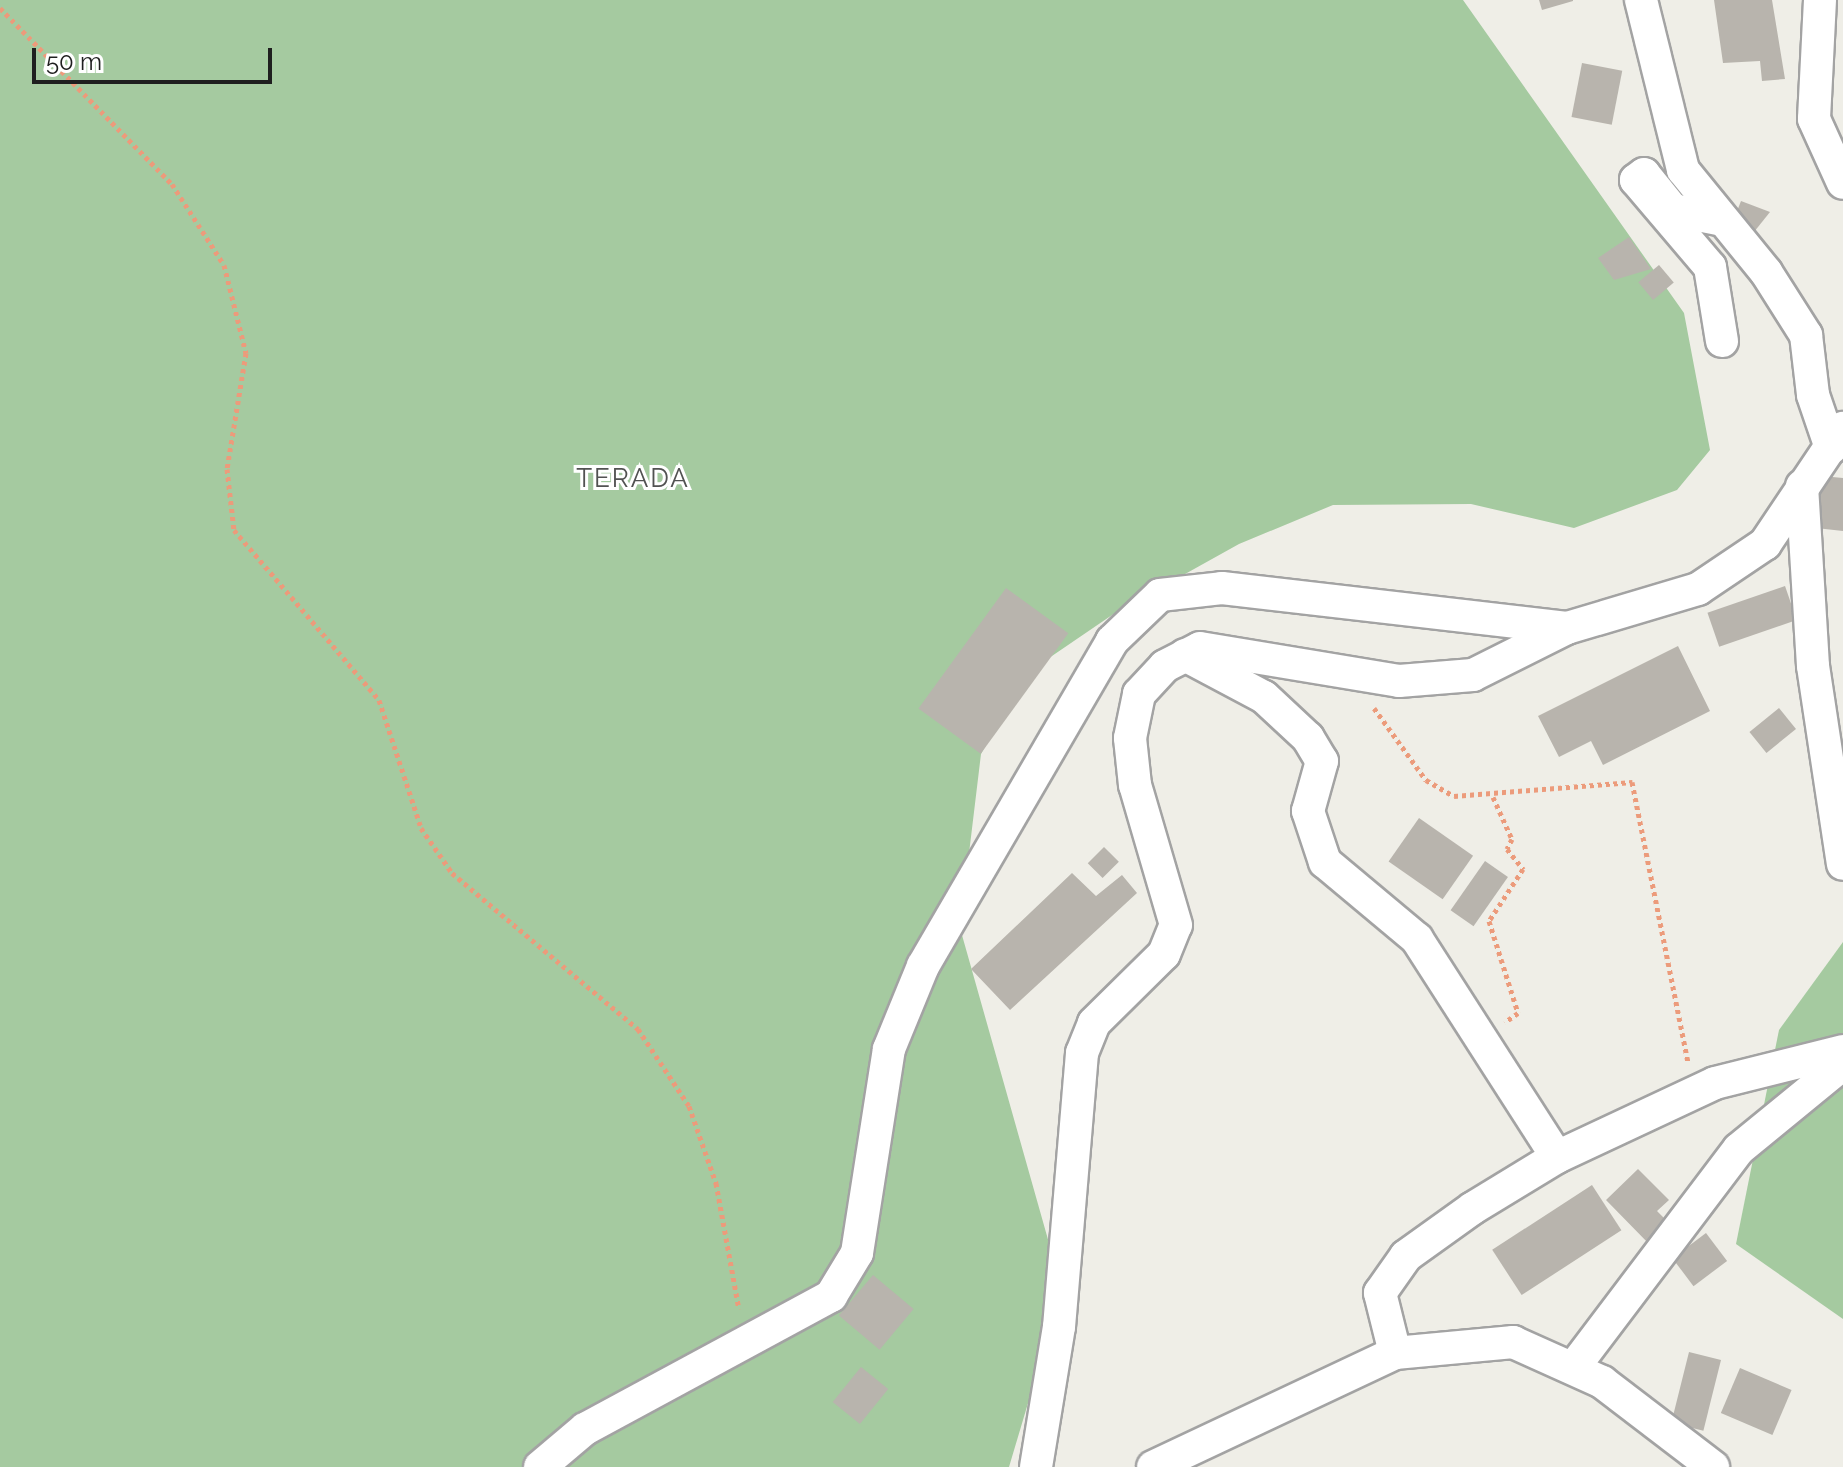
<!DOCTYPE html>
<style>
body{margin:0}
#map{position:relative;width:1843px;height:1467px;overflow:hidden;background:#efeee7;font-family:Raleway,sans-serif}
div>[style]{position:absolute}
.forest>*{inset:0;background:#a5caa0}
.building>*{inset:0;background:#b8b4ad;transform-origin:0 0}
.path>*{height:5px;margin-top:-2.5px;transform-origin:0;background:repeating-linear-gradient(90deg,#ec9b7b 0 4px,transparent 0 8px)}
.roads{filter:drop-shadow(2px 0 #a3a3a3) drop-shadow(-2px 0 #a3a3a3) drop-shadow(0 2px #a3a3a3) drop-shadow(0 -2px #a3a3a3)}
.street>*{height:32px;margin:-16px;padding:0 16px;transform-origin:16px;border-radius:16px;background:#fff}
span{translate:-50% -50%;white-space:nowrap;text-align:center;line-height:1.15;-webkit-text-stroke:6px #fff;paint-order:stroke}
.quarter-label{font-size:26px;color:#525252;letter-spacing:2px}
.scale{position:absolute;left:32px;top:48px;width:240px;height:36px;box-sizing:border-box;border:4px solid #1f1f1f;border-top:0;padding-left:10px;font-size:24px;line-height:28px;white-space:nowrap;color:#1f1f1f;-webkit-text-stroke:6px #fff;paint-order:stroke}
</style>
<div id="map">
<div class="forest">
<i style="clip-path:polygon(0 0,1463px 0,1684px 313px,1710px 450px,1677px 490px,1574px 528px,1471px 504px,1333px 505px,1239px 544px,1115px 613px,1027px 673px,981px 754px,960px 928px,1062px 1289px,1009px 1467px,0 1467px)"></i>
<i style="clip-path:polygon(1843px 942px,1843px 1319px,1736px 1244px,1779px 1030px)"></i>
</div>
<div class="building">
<i style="clip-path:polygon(1539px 0,1573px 0,1573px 1px,1542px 10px)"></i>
<i style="clip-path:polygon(1714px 0,1772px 0,1785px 79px,1762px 81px,1760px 61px,1723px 63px)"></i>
<i style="left:1582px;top:63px;width:41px;height:55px;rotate:11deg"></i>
<i style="clip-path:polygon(1741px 201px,1770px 212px,1754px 232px,1732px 224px)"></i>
<i style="clip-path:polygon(1629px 237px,1651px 269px,1614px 280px,1598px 258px)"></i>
<i style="left:1659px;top:265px;width:23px;height:27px;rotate:50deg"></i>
<i style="clip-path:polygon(1822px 476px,1843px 478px,1843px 531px,1816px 528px)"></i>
<i style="left:1785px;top:586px;width:36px;height:82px;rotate:71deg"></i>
<i style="left:1006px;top:588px;width:77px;height:149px;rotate:36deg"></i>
<i style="clip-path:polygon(1678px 646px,1710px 711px,1603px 765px,1591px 741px,1559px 757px,1538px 716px)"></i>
<i style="left:1779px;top:708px;width:27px;height:38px;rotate:51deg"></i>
<i style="left:1419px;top:818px;width:66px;height:53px;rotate:35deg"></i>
<i style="left:1104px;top:847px;width:21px;height:23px;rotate:45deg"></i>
<i style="left:1485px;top:861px;width:28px;height:60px;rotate:35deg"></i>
<i style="clip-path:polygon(1072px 873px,1096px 896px,1122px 875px,1137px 893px,1010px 1010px,971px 969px)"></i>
<i style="clip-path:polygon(1638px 1169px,1669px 1200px,1657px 1211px,1672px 1226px,1651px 1246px,1606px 1200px)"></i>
<i style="left:1592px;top:1185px;width:54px;height:119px;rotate:57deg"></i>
<i style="left:1706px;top:1233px;width:35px;height:42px;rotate:53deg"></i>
<i style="left:873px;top:1275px;width:53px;height:53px;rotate:40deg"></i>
<i style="left:1689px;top:1352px;width:33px;height:73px;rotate:14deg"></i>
<i style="left:861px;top:1367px;width:35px;height:45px;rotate:39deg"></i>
<i style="left:1740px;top:1368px;width:56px;height:49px;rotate:23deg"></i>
</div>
<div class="path">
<i style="left:0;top:8px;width:246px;rotate:45.7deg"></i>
<i style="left:172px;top:184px;width:96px;rotate:57.3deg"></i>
<i style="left:224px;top:265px;width:91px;rotate:76deg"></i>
<i style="left:246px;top:353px;width:118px;rotate:99.3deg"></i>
<i style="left:227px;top:469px;width:61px;rotate:83.5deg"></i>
<i style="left:234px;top:530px;width:223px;rotate:49.5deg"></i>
<i style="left:379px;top:700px;width:135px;rotate:71.8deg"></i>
<i style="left:421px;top:828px;width:55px;rotate:55.4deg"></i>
<i style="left:452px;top:873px;width:243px;rotate:40deg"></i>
<i style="left:638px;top:1029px;width:92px;rotate:56.5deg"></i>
<i style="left:689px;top:1106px;width:82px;rotate:70.7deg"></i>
<i style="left:716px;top:1183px;width:128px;rotate:79.7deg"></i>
<i style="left:1374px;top:708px;width:89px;rotate:54.2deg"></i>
<i style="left:1426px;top:780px;width:32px;rotate:30deg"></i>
<i style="left:1454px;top:796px;width:179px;rotate:-4.5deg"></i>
<i style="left:1632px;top:782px;width:286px;rotate:78.7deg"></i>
<i style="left:1493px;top:797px;width:46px;rotate:65.7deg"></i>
<i style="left:1512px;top:839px;width:11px;rotate:117deg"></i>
<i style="left:1507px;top:849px;width:26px;rotate:51deg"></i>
<i style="left:1523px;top:869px;width:62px;rotate:123.2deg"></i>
<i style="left:1489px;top:921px;width:96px;rotate:72.5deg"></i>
<i style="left:1518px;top:1013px;width:16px;rotate:145deg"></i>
</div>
<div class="roads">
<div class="street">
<i style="left:1641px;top:0;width:175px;rotate:76.1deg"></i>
<i style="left:1683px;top:170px;width:132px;rotate:50.9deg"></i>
<i style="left:1766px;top:272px;width:75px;rotate:57.6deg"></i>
<i style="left:1806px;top:335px;width:60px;rotate:83.3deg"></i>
<i style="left:1813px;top:395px;width:56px;rotate:71.2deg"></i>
<i style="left:1820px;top:0;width:119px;rotate:92.9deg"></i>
<i style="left:1814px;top:119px;width:70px;rotate:65.6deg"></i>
<i style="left:1718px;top:219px;width:46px;rotate:-168.7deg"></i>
<i style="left:1673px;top:210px;width:46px;rotate:-128.9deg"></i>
<i style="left:1644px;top:174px;width:10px;rotate:143deg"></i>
<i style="left:1636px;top:180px;width:114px;rotate:49.6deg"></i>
<i style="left:1710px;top:267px;width:75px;rotate:80.8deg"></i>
<i style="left:1802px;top:486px;width:180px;rotate:86.5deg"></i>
<i style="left:1813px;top:666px;width:200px;rotate:81.4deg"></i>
<i style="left:1185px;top:655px;width:89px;rotate:28deg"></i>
<i style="left:1264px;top:697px;width:60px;rotate:43deg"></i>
<i style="left:1308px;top:738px;width:27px;rotate:59deg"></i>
<i style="left:1322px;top:761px;width:52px;rotate:105.6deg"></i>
<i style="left:1308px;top:811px;width:54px;rotate:71.6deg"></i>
<i style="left:1325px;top:862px;width:120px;rotate:39.9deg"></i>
<i style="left:1417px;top:939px;width:259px;rotate:57.3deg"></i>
<i style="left:1395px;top:1353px;width:62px;rotate:-104deg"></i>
<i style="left:1380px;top:1293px;width:45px;rotate:-54.9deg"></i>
<i style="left:1406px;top:1256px;width:82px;rotate:-35.6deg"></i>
<i style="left:1473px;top:1208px;width:98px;rotate:-31.3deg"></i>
<i style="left:1557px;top:1157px;width:174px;rotate:-25.1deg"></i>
<i style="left:1715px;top:1083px;width:132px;rotate:-14deg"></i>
<i style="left:1574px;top:1367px;width:273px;rotate:-52.9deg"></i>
<i style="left:1739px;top:1149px;width:134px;rotate:-39.3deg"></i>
<i style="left:540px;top:1467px;width:59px;rotate:-40.2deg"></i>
<i style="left:585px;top:1429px;width:280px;rotate:-28.4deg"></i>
<i style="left:831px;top:1296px;width:50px;rotate:-58.8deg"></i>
<i style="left:857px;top:1253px;width:206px;rotate:-81.1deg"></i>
<i style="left:889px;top:1049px;width:90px;rotate:-67.7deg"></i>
<i style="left:923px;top:966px;width:376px;rotate:-59.8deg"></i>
<i style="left:1112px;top:641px;width:66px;rotate:-43.8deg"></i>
<i style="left:1160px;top:595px;width:62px;rotate:-6.4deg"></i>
<i style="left:1222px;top:588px;width:347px;rotate:6.6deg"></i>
<i style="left:1567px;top:628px;width:137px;rotate:-16.6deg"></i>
<i style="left:1698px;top:589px;width:81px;rotate:-33.9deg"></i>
<i style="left:1765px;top:544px;width:140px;rotate:-56.1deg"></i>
<i style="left:1036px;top:1467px;width:142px;rotate:-80.7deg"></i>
<i style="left:1059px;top:1327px;width:275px;rotate:-85.2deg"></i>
<i style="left:1082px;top:1053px;width:32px;rotate:-68deg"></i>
<i style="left:1094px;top:1023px;width:98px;rotate:-44.6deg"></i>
<i style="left:1164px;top:954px;width:31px;rotate:-68deg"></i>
<i style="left:1176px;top:925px;width:146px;rotate:-106.3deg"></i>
<i style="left:1135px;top:785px;width:47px;rotate:-96.1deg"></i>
<i style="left:1130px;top:738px;width:45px;rotate:-78.4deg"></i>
<i style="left:1139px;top:694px;width:38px;rotate:-47deg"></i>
<i style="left:1165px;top:666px;width:39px;rotate:-27deg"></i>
<i style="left:1200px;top:648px;width:202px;rotate:9.4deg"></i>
<i style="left:1399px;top:681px;width:74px;rotate:-4.6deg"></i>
<i style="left:1473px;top:675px;width:105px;rotate:-26.6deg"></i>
<i style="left:1153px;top:1467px;width:268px;rotate:-25.2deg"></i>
<i style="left:1395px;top:1353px;width:119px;rotate:-5.3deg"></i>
<i style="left:1513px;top:1342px;width:98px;rotate:24.2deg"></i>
<i style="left:1602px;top:1382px;width:140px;rotate:37.4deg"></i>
</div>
</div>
<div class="quarter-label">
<span style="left:633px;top:479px">TERADA</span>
</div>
<div class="scale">50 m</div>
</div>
